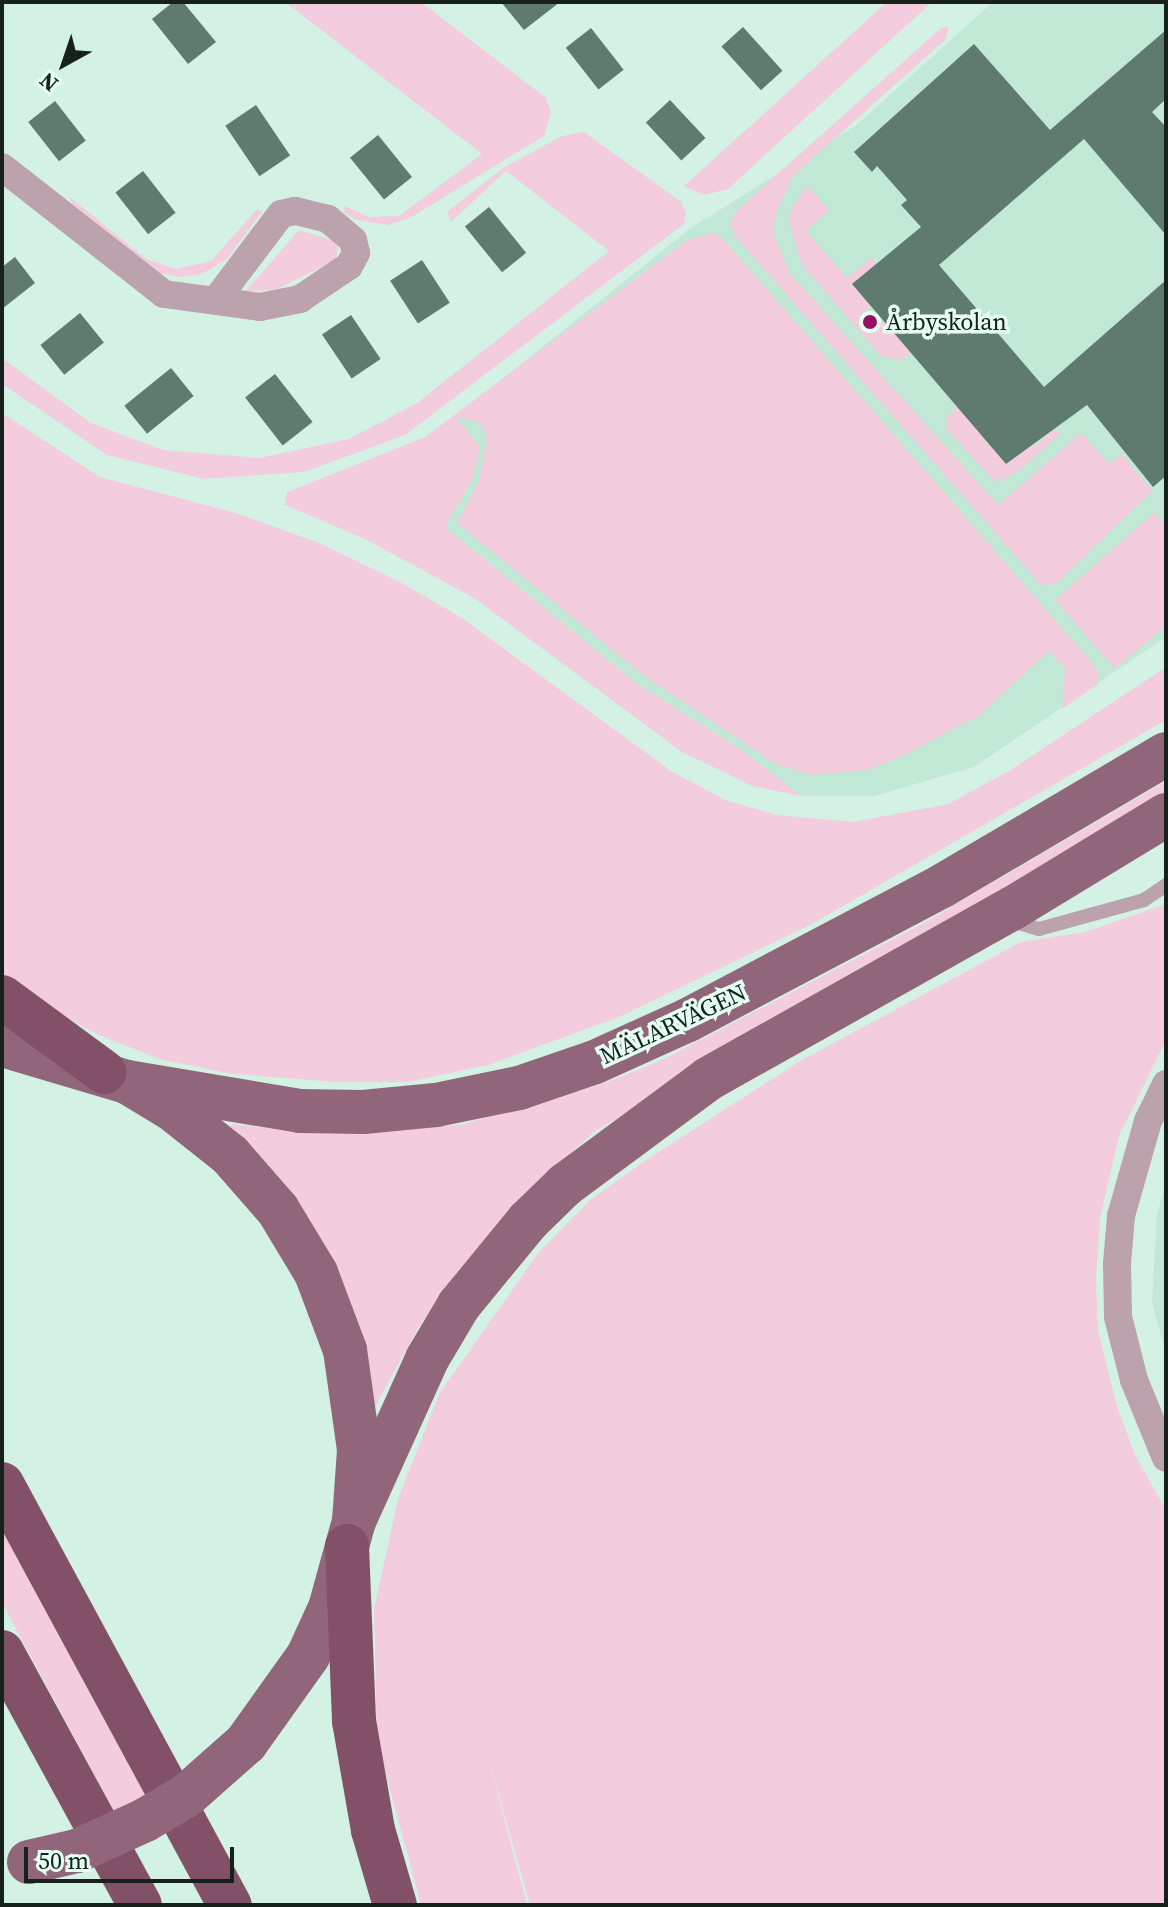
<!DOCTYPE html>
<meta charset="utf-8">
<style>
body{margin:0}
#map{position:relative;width:1168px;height:1907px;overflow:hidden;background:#d3f2e4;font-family:"Source Serif 4",serif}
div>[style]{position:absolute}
.built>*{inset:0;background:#c2e8d6}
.green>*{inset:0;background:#f3cdde}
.building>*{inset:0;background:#5f7b6e;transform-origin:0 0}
.service>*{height:14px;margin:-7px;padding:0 7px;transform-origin:7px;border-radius:7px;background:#bba2ad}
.minor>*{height:28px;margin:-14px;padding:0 14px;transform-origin:14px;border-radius:14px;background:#bba2ad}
.primary>*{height:44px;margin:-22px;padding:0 22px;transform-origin:22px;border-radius:22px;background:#91667b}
.motorway>*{height:44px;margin:-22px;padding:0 22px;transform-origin:22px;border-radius:22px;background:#825168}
.primary-bridge>*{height:44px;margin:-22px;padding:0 22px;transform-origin:22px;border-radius:22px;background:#91667b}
.dots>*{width:22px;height:22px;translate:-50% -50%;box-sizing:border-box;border:4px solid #e5fef2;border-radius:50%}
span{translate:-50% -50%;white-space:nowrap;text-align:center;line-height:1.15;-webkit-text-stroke:7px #e5fef2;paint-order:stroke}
.poi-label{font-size:24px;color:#16211c}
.left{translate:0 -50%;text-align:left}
.street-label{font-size:24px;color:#16211c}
.frame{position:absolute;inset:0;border:4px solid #16211c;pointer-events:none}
.north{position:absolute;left:24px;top:24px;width:80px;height:80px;-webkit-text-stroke:6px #e5fef2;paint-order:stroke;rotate:220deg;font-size:22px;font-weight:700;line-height:32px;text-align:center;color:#16211c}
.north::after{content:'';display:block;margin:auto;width:28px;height:36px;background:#16211c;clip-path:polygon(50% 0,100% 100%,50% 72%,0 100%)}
.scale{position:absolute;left:24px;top:1847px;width:210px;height:36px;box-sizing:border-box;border:4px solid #16211c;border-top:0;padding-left:10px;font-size:24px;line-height:28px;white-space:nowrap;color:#16211c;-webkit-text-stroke:6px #e5fef2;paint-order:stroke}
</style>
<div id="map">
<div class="built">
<i style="clip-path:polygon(993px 2px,1166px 2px,1166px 637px,974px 767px,874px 796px,801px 796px,743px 751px,637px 684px,445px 527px,472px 480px,455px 417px,692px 227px,858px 124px)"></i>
<i style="clip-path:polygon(1166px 1182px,1166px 1353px,1152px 1303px,1157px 1215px)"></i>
</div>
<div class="green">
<i style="clip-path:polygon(285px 2px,421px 2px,546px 98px,551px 112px,544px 136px,410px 218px,388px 225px,357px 220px,343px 212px,345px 206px,369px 217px,399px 216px,482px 154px)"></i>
<i style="clip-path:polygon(887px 2px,931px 3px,728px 189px,704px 195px,684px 186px)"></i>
<i style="clip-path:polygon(949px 27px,946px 39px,793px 176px,775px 215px,774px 234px,790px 274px,998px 505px,1081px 433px,1109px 464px,1122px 454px,1152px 491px,1056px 584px,1041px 585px,735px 236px,730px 224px,737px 210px,941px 28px)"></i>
<i style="clip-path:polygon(584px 132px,680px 201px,686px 212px,684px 224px,405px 435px,304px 472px,204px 479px,107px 455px,2px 384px,2px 358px,91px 423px,163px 450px,259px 458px,349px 439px,417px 403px,609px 251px,506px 171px,451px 222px,447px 212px,503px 168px,562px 136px)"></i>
<i style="clip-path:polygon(807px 186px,829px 210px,806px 231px,847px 278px,871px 258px,878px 266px,880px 271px,858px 291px,871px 306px,866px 311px,879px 325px,884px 321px,911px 353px,902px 360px,881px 356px,802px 265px,789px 222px,791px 209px)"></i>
<i style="clip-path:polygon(70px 197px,146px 259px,176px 269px,211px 261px,257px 209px,262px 212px,227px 259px,202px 274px,180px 277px,159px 273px,73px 207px)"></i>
<i style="clip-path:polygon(299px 230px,332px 240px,338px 247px,336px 260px,275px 290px,246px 291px)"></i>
<i style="clip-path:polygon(712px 233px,723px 239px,1094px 665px,1099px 674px,1097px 685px,1062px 709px,1065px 668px,1049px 651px,980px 715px,904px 755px,867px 770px,812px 775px,777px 765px,643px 675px,457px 523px,479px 482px,487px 435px,480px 423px,456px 417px,480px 448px,472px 480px,445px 527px,637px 684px,743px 751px,801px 796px,752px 786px,682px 752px,474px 598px,365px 539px,285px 505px,287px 492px,425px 437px,687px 240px)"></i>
<i style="clip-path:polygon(957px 407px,1034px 447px,1055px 428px,1060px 434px,1016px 473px,995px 482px,947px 430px,946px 419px)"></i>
<i style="clip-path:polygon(2px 413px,100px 477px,236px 513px,319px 543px,400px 582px,462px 618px,671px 771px,725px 800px,777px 815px,853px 822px,948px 804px,1009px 771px,1166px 667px,1166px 720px,812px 924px,619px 1017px,488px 1065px,407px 1082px,336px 1082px,232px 1074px,159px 1059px,99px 1035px,2px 983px)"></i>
<i style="clip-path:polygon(1155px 512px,1166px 526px,1166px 626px,1115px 669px,1055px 600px)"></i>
<i style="clip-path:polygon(1166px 781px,1166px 795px,594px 1132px,513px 1206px,421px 1323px,375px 1407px,224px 1130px,233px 1124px,326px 1134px,460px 1125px,602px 1084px,660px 1061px,924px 923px)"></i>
<i style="clip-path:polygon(1166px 904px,1166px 1040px,1119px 1136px,1100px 1218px,1096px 1279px,1098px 1330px,1117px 1406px,1135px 1455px,1166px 1510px,1166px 1905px,530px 1905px,487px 1753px,527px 1905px,421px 1905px,377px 1741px,374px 1609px,398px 1499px,439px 1394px,539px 1252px,590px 1200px,646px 1160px,800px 1061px,1021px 942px,1085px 932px)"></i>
<i style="clip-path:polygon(2px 1525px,148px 1797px,116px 1815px,2px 1603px)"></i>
</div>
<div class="building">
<i style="clip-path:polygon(173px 2px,183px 2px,216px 42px,188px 64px,152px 19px)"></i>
<i style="clip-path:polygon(501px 2px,560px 2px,524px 30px)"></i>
<i style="left:743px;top:27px;width:59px;height:29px;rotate:48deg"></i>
<i style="left:591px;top:28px;width:53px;height:32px;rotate:52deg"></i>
<i style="clip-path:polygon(1166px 30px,1166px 99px,1152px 112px,1166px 127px,1166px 235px,1084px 139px,939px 265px,1044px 387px,1166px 280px,1166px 476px,1153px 487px,1087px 405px,1006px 464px,852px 284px,921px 227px,901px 205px,907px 200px,877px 166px,872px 172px,854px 152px,974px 44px,1050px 130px)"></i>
<i style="left:670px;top:100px;width:52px;height:33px;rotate:47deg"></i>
<i style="left:55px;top:101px;width:50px;height:34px;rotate:52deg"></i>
<i style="left:256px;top:105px;width:61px;height:37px;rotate:56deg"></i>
<i style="left:378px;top:135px;width:54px;height:36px;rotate:51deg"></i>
<i style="left:143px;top:171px;width:53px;height:35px;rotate:52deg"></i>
<i style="left:489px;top:207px;width:59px;height:31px;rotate:51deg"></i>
<i style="clip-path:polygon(15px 257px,35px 283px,2px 309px,2px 267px)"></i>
<i style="left:422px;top:260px;width:51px;height:38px;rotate:57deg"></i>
<i style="left:80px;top:313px;width:38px;height:51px;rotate:51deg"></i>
<i style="left:351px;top:315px;width:53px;height:35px;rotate:56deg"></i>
<i style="left:171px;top:368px;width:36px;height:60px;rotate:51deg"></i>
<i style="left:275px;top:374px;width:61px;height:38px;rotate:52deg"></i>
</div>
<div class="service">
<i style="left:1009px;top:920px;width:31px;rotate:17deg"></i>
<i style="left:1039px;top:929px;width:109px;rotate:-15.4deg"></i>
<i style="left:1144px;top:900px;width:27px;rotate:-34deg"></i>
</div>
<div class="minor">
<i style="left:2px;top:167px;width:206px;rotate:38.1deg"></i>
<i style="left:164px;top:294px;width:97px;rotate:7.7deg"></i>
<i style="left:260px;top:307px;width:41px;rotate:-11.3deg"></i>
<i style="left:300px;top:299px;width:59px;rotate:-34deg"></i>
<i style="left:349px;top:266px;width:15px;rotate:-62deg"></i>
<i style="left:356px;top:253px;width:13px;rotate:-103deg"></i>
<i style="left:353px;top:240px;width:33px;rotate:-140deg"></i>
<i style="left:328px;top:219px;width:34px;rotate:-166deg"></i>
<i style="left:295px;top:211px;width:14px;rotate:168deg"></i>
<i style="left:281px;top:214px;width:108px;rotate:127.1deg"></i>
<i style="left:1166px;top:1084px;width:41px;rotate:115.9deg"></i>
<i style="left:1148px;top:1121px;width:99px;rotate:105.9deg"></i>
<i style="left:1121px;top:1216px;width:48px;rotate:94.8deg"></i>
<i style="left:1117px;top:1264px;width:53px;rotate:88.9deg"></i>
<i style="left:1118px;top:1317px;width:65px;rotate:75.7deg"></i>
<i style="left:1134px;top:1380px;width:84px;rotate:67.7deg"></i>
</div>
<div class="primary">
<i style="left:2px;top:1045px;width:130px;rotate:16.5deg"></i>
<i style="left:127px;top:1082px;width:52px;rotate:31deg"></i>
<i style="left:172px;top:1109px;width:74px;rotate:38.4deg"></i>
<i style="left:230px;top:1155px;width:73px;rotate:48.9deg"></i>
<i style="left:278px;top:1210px;width:74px;rotate:58.9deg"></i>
<i style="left:316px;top:1273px;width:82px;rotate:69.4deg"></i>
<i style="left:345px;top:1350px;width:101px;rotate:82deg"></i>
<i style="left:359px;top:1450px;width:71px;rotate:94deg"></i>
<i style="left:354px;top:1521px;width:90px;rotate:105.4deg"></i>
<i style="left:330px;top:1608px;width:53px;rotate:114.6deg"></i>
<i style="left:308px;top:1656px;width:107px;rotate:125.5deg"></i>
<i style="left:127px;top:1082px;width:175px;rotate:9.5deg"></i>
<i style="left:300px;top:1111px;width:63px;rotate:0.9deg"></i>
<i style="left:363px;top:1112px;width:73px;rotate:-5.5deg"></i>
<i style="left:436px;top:1105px;width:85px;rotate:-11.6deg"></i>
<i style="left:519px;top:1088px;width:80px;rotate:-18.9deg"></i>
<i style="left:595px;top:1062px;width:102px;rotate:-24.3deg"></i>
<i style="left:688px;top:1020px;width:287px;rotate:-27.8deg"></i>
<i style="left:942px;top:886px;width:260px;rotate:-30.5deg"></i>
<i style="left:354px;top:1521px;width:178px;rotate:-65.7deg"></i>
<i style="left:427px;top:1359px;width:63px;rotate:-59.3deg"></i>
<i style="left:459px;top:1305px;width:109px;rotate:-50.6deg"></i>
<i style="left:528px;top:1221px;width:52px;rotate:-44.2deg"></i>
<i style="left:565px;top:1185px;width:178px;rotate:-36.5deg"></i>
<i style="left:708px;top:1079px;width:350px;rotate:-29.3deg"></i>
<i style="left:1013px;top:908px;width:179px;rotate:-31.3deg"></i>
</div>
<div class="motorway">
<i style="left:2px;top:997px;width:127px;rotate:36.3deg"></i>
<i style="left:2px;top:1484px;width:479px;rotate:61.6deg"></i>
<i style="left:347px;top:1546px;width:175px;rotate:87.7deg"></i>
<i style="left:354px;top:1721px;width:111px;rotate:80.1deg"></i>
<i style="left:373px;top:1830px;width:78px;rotate:73.7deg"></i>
<i style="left:2px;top:1652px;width:288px;rotate:61.4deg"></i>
</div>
<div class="primary-bridge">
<i style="left:29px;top:1862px;width:49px;rotate:-12.9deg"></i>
<i style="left:77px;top:1851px;width:75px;rotate:-24.5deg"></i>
<i style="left:145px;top:1820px;width:48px;rotate:-30.3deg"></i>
<i style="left:186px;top:1796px;width:80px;rotate:-41.5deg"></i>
</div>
<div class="dots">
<i style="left:870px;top:322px;background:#981065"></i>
</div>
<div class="poi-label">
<span class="left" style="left:886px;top:322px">Årbyskolan</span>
</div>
<div class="street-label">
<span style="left:673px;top:1024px;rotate:-25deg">MÄLARVÄGEN</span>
</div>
<div class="frame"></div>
<div class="north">N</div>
<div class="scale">50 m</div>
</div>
